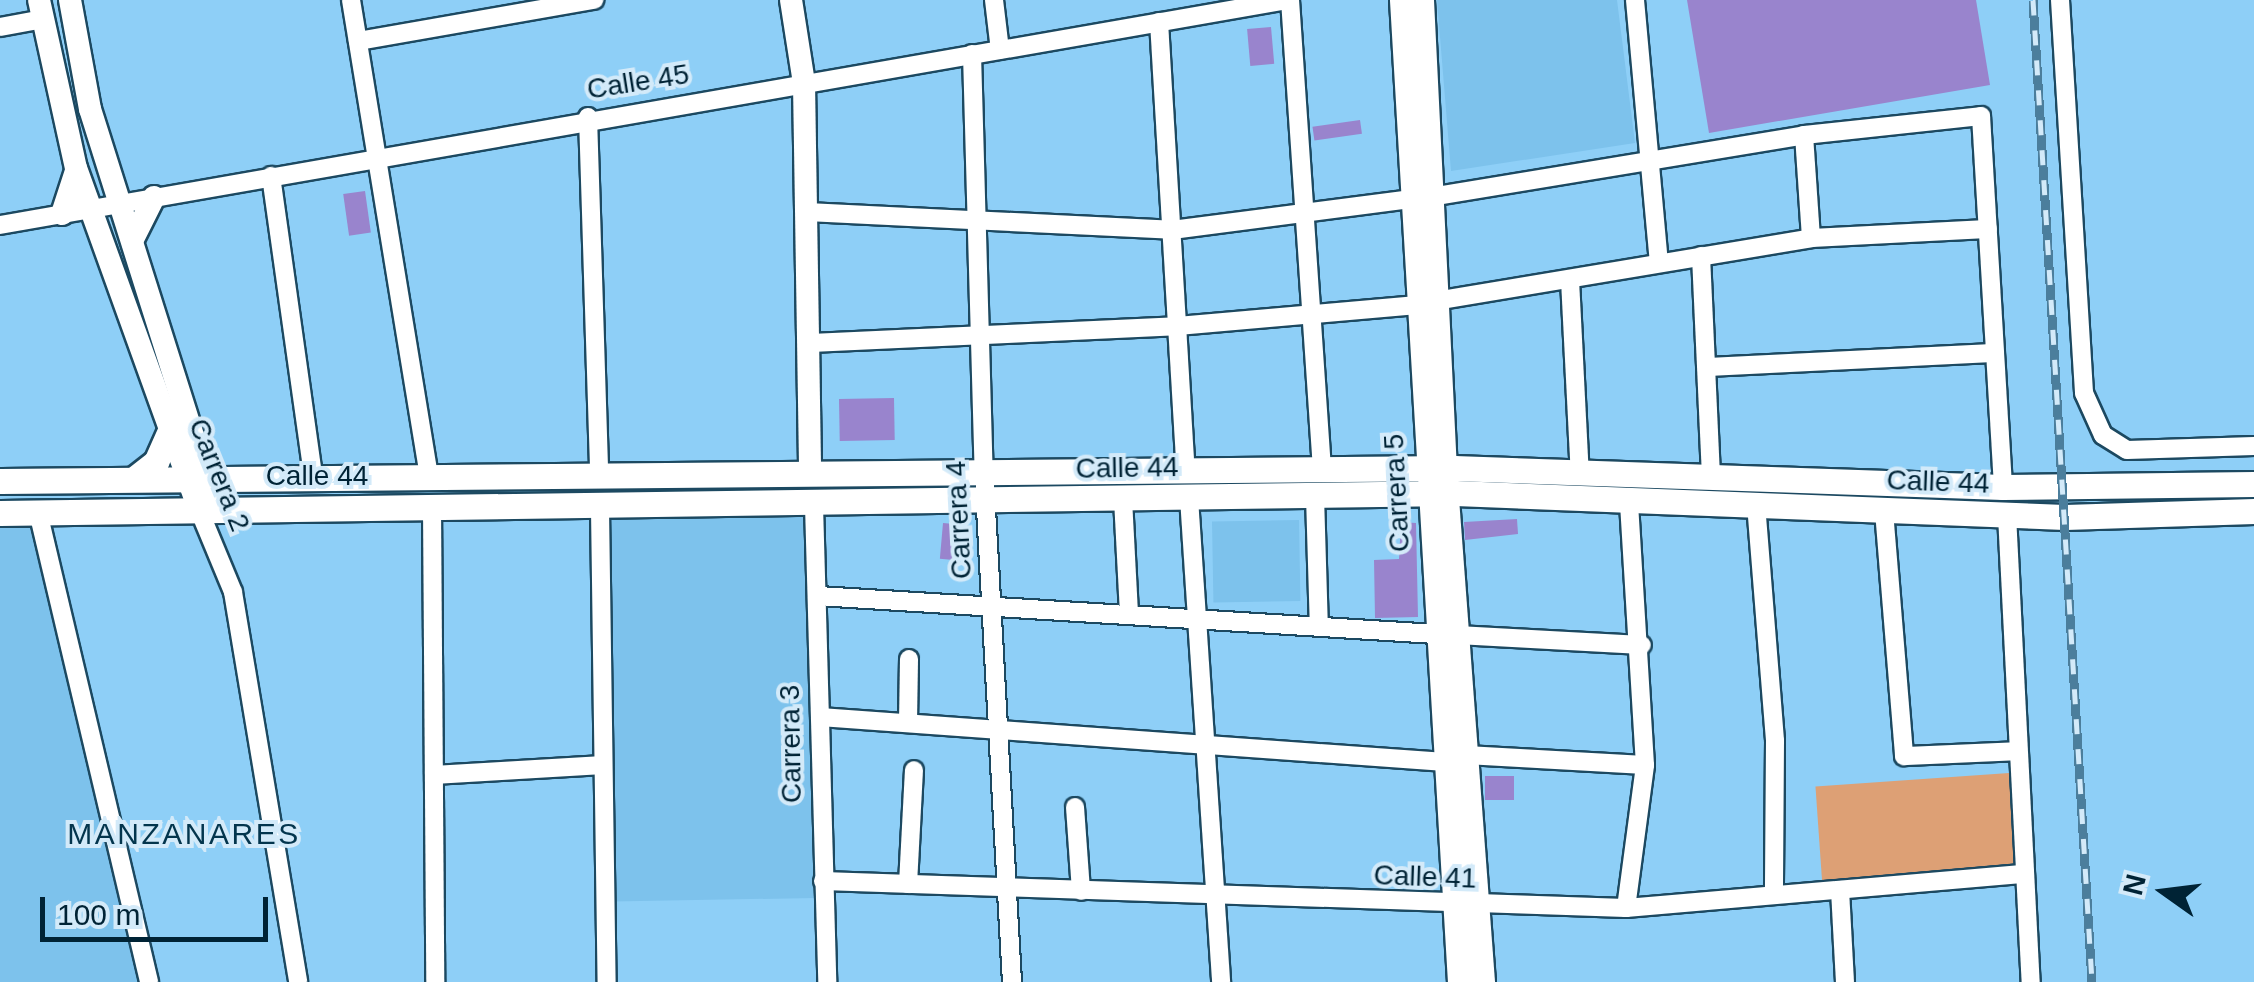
<!DOCTYPE html>
<style>
body{margin:0}
#map{position:relative;width:2254px;height:982px;overflow:hidden;background:#8ecff7;font-family:Arial,sans-serif}
div>[style]{position:absolute}
.built>*{inset:0;background:#7dc2ec;transform-origin:0 0}
.green>*{inset:0;background:#dda075;transform-origin:0 0}
.building>*{inset:0;background:#9984cd;transform-origin:0 0}
.roads{filter:drop-shadow(2px 0 #1c4961) drop-shadow(-2px 0 #1c4961) drop-shadow(0 2px #1c4961) drop-shadow(0 -2px #1c4961)}
.minor>*{height:18px;margin:-9px;padding:0 9px;transform-origin:9px;border-radius:9px;background:#fff}
.tertiary>*{height:22px;margin:-11px;padding:0 11px;transform-origin:11px;border-radius:11px;background:#fff}
.secondary>*{height:25px;margin:-12.5px;padding:0 12.5px;transform-origin:12.5px;border-radius:12.5px;background:#fff}
.rail>*{height:9px;margin-top:-4.5px;transform-origin:0;background:repeating-linear-gradient(90deg,#d3eaf9 0 15px,#4b7e9c 0 30px);box-sizing:border-box;border-block:2px solid #4b7e9c}
span{translate:-50% -50%;white-space:nowrap;text-align:center;line-height:1.15;-webkit-text-stroke:8px #d3eaf9;paint-order:stroke}
.street-label{font-size:28px;color:#002335}
.neighbourhood-label{font-size:30px;color:#03354d;letter-spacing:2.5px}
.north{position:absolute;left:2114px;top:842px;width:100px;height:100px;-webkit-text-stroke:8px #d3eaf9;paint-order:stroke;rotate:284deg;font-size:28px;font-weight:700;line-height:40px;text-align:center;color:#002335}
.north::after{content:'';display:block;margin:auto;width:35px;height:45px;background:#002335;clip-path:polygon(50% 0,100% 100%,50% 72%,0 100%)}
.scale{position:absolute;left:40px;top:897px;width:228px;height:45px;box-sizing:border-box;border:5px solid #002335;border-top:0;padding-left:12px;font-size:30px;line-height:35px;white-space:nowrap;color:#002335;-webkit-text-stroke:8px #d3eaf9;paint-order:stroke}
</style>
<div id="map">
<div class="built">
<i style="clip-path:polygon(1437px 0,1617px 0,1635px 143px,1451px 171px)"></i>
<i style="left:809px;top:510px;width:388px;height:203px;rotate:89deg"></i>
<i style="left:1299px;top:520px;width:81px;height:87px;rotate:89deg"></i>
<i style="clip-path:polygon(41px 527px,149px 982px,0 982px,0 528px)"></i>
</div>
<div class="green">
<i style="left:2009px;top:773px;width:98px;height:194px;rotate:86deg"></i>
</div>
<div class="building">
<i style="clip-path:polygon(1687px 0,1976px 0,1990px 85px,1709px 133px)"></i>
<i style="left:1271px;top:27px;width:37px;height:24px;rotate:85deg"></i>
<i style="left:1360px;top:120px;width:14px;height:48px;rotate:82deg"></i>
<i style="left:365px;top:191px;width:42px;height:22px;rotate:82deg"></i>
<i style="left:894px;top:398px;width:42px;height:55px;rotate:89deg"></i>
<i style="clip-path:polygon(1517px 519px,1518px 534px,1465px 540px,1464px 522px)"></i>
<i style="clip-path:polygon(1401px 522px,1416px 523px,1418px 617px,1375px 618px,1374px 560px,1399px 559px)"></i>
<i style="left:943px;top:523px;width:25px;height:36px;rotate:5deg"></i>
<i style="left:1485px;top:776px;width:29px;height:24px"></i>
</div>
<div class="roads">
<div class="minor">
<i style="left:351px;top:0;width:482px;rotate:80.7deg"></i>
<i style="left:994px;top:0;width:50px;rotate:83.2deg"></i>
<i style="left:1290px;top:0;width:471px;rotate:86.1deg"></i>
<i style="left:1635px;top:0;width:263px;rotate:84.8deg"></i>
<i style="left:2060px;top:0;width:394px;rotate:86.5deg"></i>
<i style="left:2084px;top:393px;width:46px;rotate:65.7deg"></i>
<i style="left:2103px;top:435px;width:28px;rotate:32deg"></i>
<i style="left:2127px;top:450px;width:127px;rotate:-1.8deg"></i>
<i style="left:1159px;top:22px;width:450px;rotate:86.6deg"></i>
<i style="left:0;top:27px;width:44px;rotate:-10.5deg"></i>
<i style="left:358px;top:41px;width:240px;rotate:-9.9deg"></i>
<i style="left:972px;top:54px;width:418px;rotate:88.4deg"></i>
<i style="left:984px;top:472px;width:511px;rotate:86.86deg"></i>
<i style="left:588px;top:117px;width:358px;rotate:88.2deg"></i>
<i style="left:1804px;top:135px;width:103px;rotate:86.1deg"></i>
<i style="left:271px;top:176px;width:303px;rotate:82deg"></i>
<i style="left:1431px;top:197px;width:378px;rotate:-9.4deg"></i>
<i style="left:1804px;top:135px;width:178px;rotate:-6.1deg"></i>
<i style="left:1981px;top:116px;width:372px;rotate:86.6deg"></i>
<i style="left:807px;top:212px;width:365px;rotate:2.8deg"></i>
<i style="left:1172px;top:230px;width:242px;rotate:-7.4deg"></i>
<i style="left:0;top:225px;width:1306px;rotate:-9.92deg"></i>
<i style="left:1701px;top:256px;width:224px;rotate:87.4deg"></i>
<i style="left:1570px;top:280px;width:195px;rotate:87.1deg"></i>
<i style="left:1436px;top:301px;width:380px;rotate:-9.5deg"></i>
<i style="left:1811px;top:238px;width:177px;rotate:-2.9deg"></i>
<i style="left:809px;top:343px;width:369px;rotate:-2.6deg"></i>
<i style="left:1178px;top:326px;width:240px;rotate:-5deg"></i>
<i style="left:1707px;top:367px;width:287px;rotate:-2.8deg"></i>
<i style="left:1315px;top:496px;width:131px;rotate:88.3deg"></i>
<i style="left:1189px;top:498px;width:485px;rotate:86.2deg"></i>
<i style="left:1123px;top:499px;width:116px;rotate:87deg"></i>
<i style="left:1756px;top:504px;width:238px;rotate:85.4deg"></i>
<i style="left:1775px;top:741px;width:153px;rotate:90.4deg"></i>
<i style="left:197px;top:505px;width:94px;rotate:67.5deg"></i>
<i style="left:233px;top:592px;width:395px;rotate:80.5deg"></i>
<i style="left:814px;top:505px;width:477px;rotate:88.4deg"></i>
<i style="left:432px;top:507px;width:475px;rotate:89.6deg"></i>
<i style="left:600px;top:509px;width:473px;rotate:89.2deg"></i>
<i style="left:1884px;top:511px;width:246px;rotate:85.3deg"></i>
<i style="left:1904px;top:756px;width:114px;rotate:-2.5deg"></i>
<i style="left:38px;top:512px;width:483px;rotate:76.7deg"></i>
<i style="left:2007px;top:515px;width:468px;rotate:87.1deg"></i>
<i style="left:818px;top:596px;width:619px;rotate:3.52deg"></i>
<i style="left:1457px;top:635px;width:185px;rotate:3.1deg"></i>
<i style="left:820px;top:717px;width:627px;rotate:4.12deg"></i>
<i style="left:908px;top:723px;width:64px;rotate:-89.1deg"></i>
<i style="left:1466px;top:755px;width:179px;rotate:3.2deg"></i>
<i style="left:434px;top:775px;width:169px;rotate:-3.4deg"></i>
<i style="left:1075px;top:807px;width:84px;rotate:85.9deg"></i>
<i style="left:823px;top:881px;width:803px;rotate:1.93deg"></i>
<i style="left:1626px;top:908px;width:400px;rotate:-4.9deg"></i>
<i style="left:908px;top:884px;width:114px;rotate:-87deg"></i>
<i style="left:1840px;top:890px;width:92px;rotate:86.9deg"></i>
<i style="left:1626px;top:908px;width:144px;rotate:-82.4deg"></i>
<i style="left:1645px;top:765px;width:265px;rotate:-93.5deg"></i>
</div>
<div class="tertiary">
<i style="left:39px;top:0;width:172px;rotate:77.6deg"></i>
<i style="left:76px;top:168px;width:358px;rotate:70.2deg"></i>
<i style="left:70px;top:0;width:111px;rotate:79.6deg"></i>
<i style="left:90px;top:109px;width:416px;rotate:72.5deg"></i>
<i style="left:791px;top:0;width:84px;rotate:81.1deg"></i>
<i style="left:804px;top:83px;width:391px;rotate:89.1deg"></i>
<i style="left:62px;top:214px;width:45px;rotate:-72deg"></i>
<i style="left:133px;top:239px;width:47px;rotate:-63.4deg"></i>
</div>
<div class="secondary">
<i style="left:1402px;top:0;width:984px;rotate:86.62deg"></i>
<i style="left:1421px;top:0;width:459px;rotate:87.2deg"></i>
<i style="left:1443px;top:458px;width:525px;rotate:85.74deg"></i>
<i style="left:134px;top:479px;width:28px;rotate:-38deg"></i>
<i style="left:156px;top:462px;width:32px;rotate:-66deg"></i>
<i style="left:0;top:481px;width:1454px;rotate:-0.51deg"></i>
<i style="left:1454px;top:468px;width:549px;rotate:1.98deg"></i>
<i style="left:2003px;top:487px;width:251px;rotate:-0.7deg"></i>
<i style="left:0;top:513px;width:1455px;rotate:-0.79deg"></i>
<i style="left:1455px;top:493px;width:610px;rotate:2.25deg"></i>
<i style="left:2065px;top:517px;width:189px;rotate:-1.8deg"></i>
</div>
</div>
<div class="rail">
<i style="left:2033px;top:0;width:984px;rotate:86.56deg"></i>
</div>
<div class="street-label">
<span style="left:638px;top:82px;rotate:-9deg">Calle 45</span>
<span style="left:1127px;top:468px;rotate:-1deg">Calle 44</span>
<span style="left:219px;top:475px;rotate:68deg">Carrera 2</span>
<span style="left:317px;top:476px">Calle 44</span>
<span style="left:1938px;top:482px;rotate:2deg">Calle 44</span>
<span style="left:1397px;top:493px;rotate:-93deg">Carrera 5</span>
<span style="left:959px;top:520px;rotate:-93deg">Carrera 4</span>
<span style="left:791px;top:744px;rotate:-91deg">Carrera 3</span>
<span style="left:1425px;top:877px;rotate:2deg">Calle 41</span>
</div>
<div class="neighbourhood-label">
<span style="left:184px;top:834px">MANZANARES</span>
</div>
<div class="north">N</div>
<div class="scale">100 m</div>
</div>
